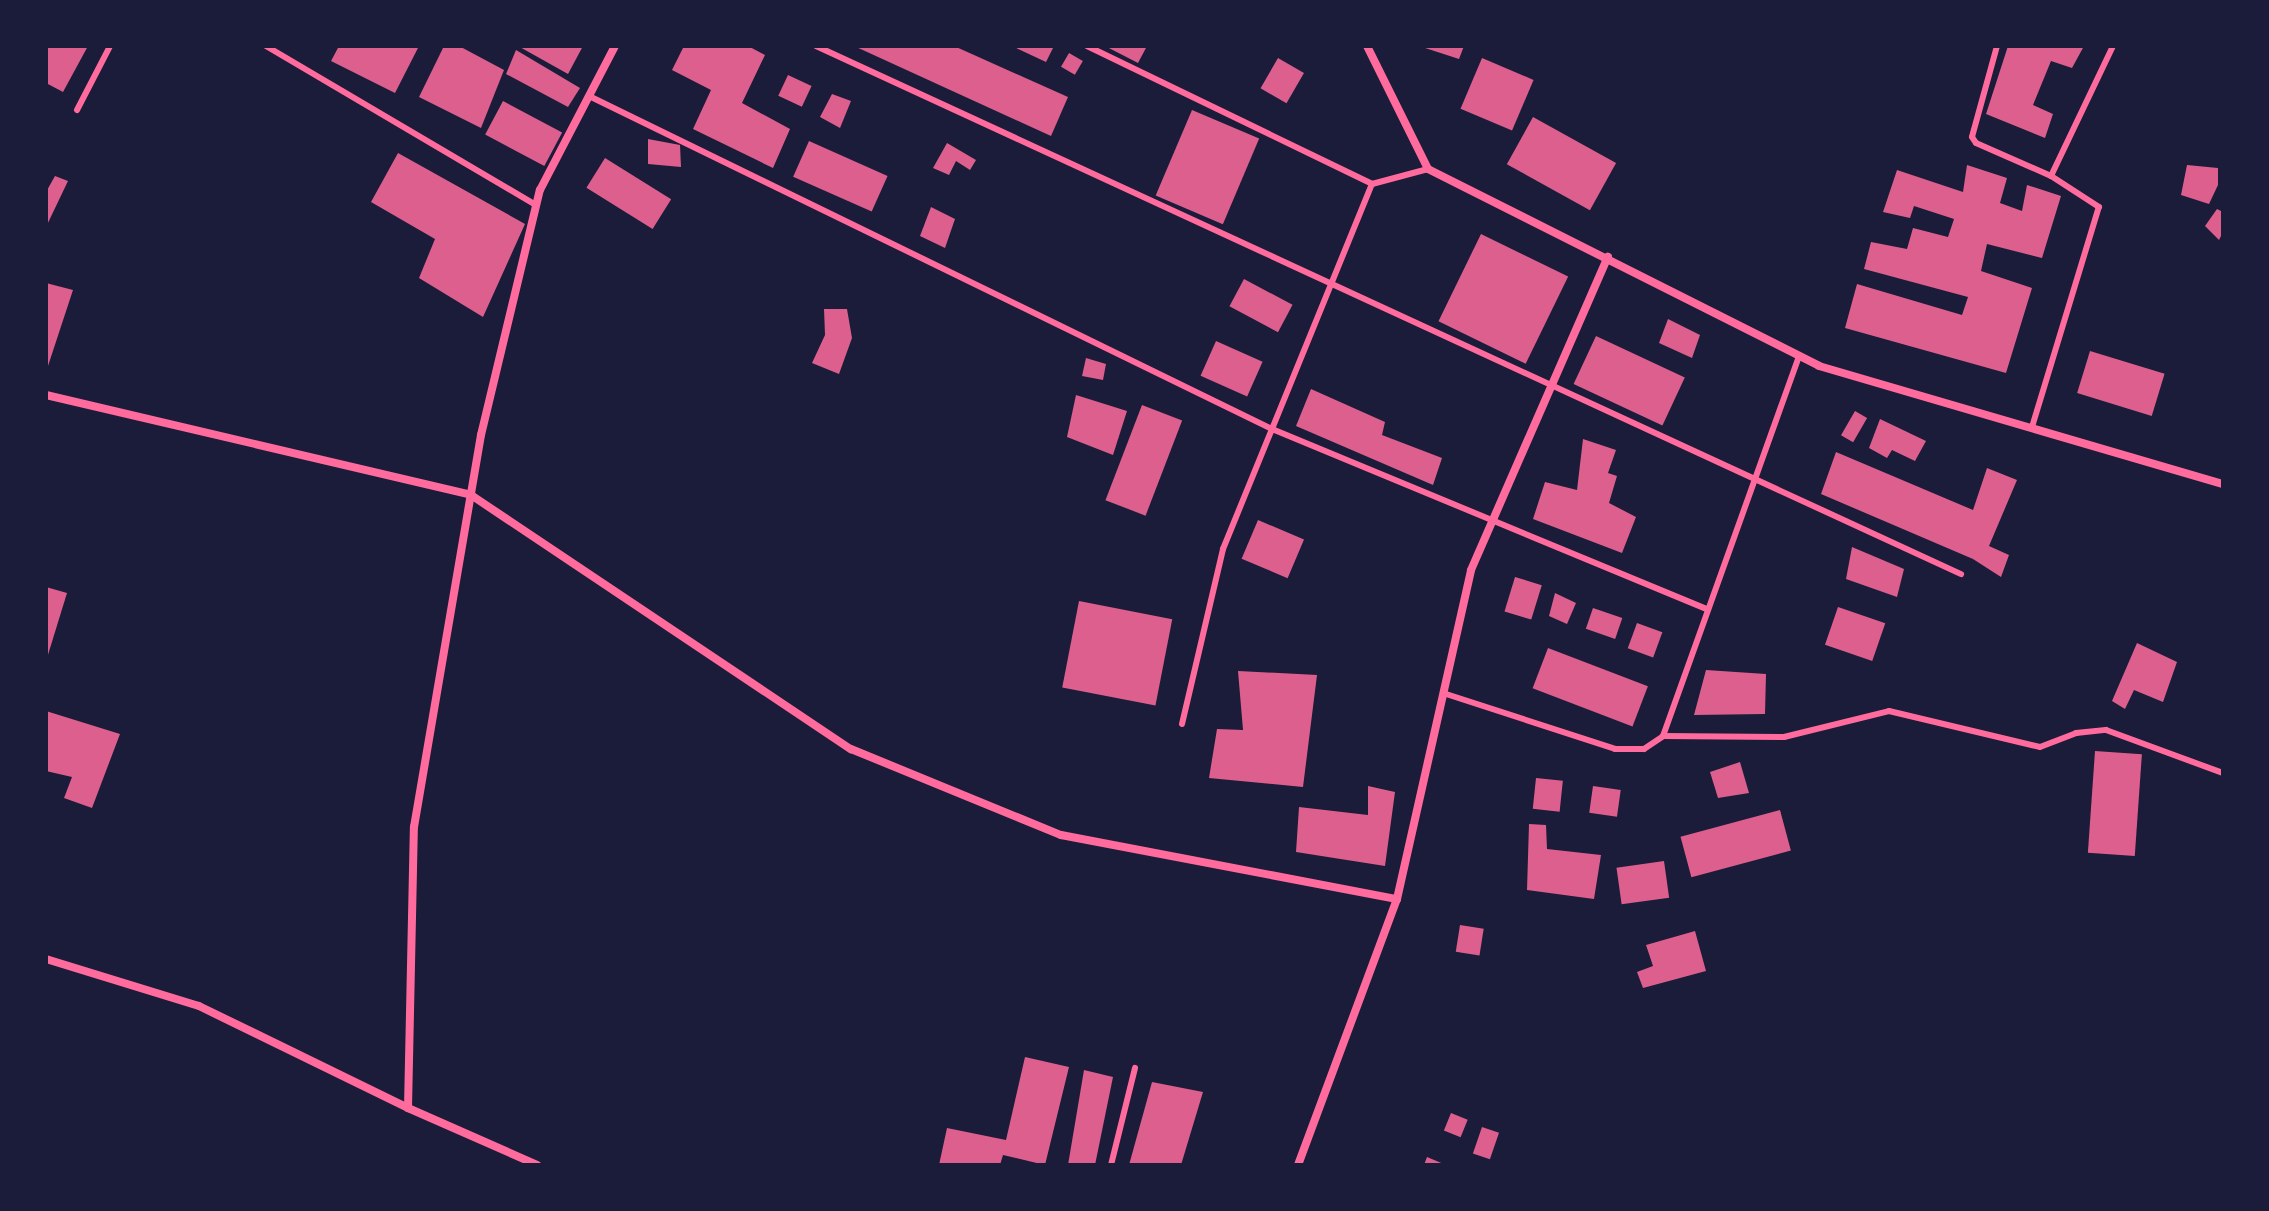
<!DOCTYPE html>
<style>
body{margin:0}
#map{position:relative;width:2269px;height:1211px;overflow:hidden;background:#1b1b3a;font-family:Poppins,sans-serif}
div>[style]{position:absolute}
.building>*{inset:0;background:#dd5f8e;transform-origin:0 0}
.service>*{height:6px;margin:-3px;padding:0 3px;transform-origin:3px;border-radius:3px;background:#ff6b9d}
.minor>*{height:8px;margin:-4px;padding:0 4px;transform-origin:4px;border-radius:4px;background:#ff6b9d}
span{translate:-50% -50%;white-space:nowrap;text-align:center;line-height:1.15;-webkit-text-stroke:6px #1b1b3a;paint-order:stroke}
.frame{position:absolute;inset:0;border:48px solid #1b1b3a;pointer-events:none}
</style>
<div id="map">
<div class="building">
<i style="clip-path:polygon(46px 46px,88px 46px,63px 92px,46px 83px)"></i>
<i style="clip-path:polygon(339px 46px,419px 46px,395px 93px,331px 61px)"></i>
<i style="clip-path:polygon(444px 46px,459px 46px,504px 70px,481px 128px,419px 97px)"></i>
<i style="clip-path:polygon(518px 46px,583px 46px,568px 74px)"></i>
<i style="clip-path:polygon(684px 46px,748px 46px,765px 55px,742px 103px,790px 129px,773px 168px,693px 129px,711px 90px,672px 70px)"></i>
<i style="clip-path:polygon(854px 46px,954px 46px,1068px 97px,1051px 136px)"></i>
<i style="clip-path:polygon(1012px 46px,1054px 46px,1046px 62px)"></i>
<i style="clip-path:polygon(1105px 46px,1147px 46px,1138px 63px)"></i>
<i style="clip-path:polygon(1419px 46px,1464px 46px,1459px 59px)"></i>
<i style="clip-path:polygon(2008px 46px,2084px 46px,2072px 68px,2051px 61px,2033px 105px,2053px 114px,2045px 138px,1986px 114px)"></i>
<i style="clip-path:polygon(516px 50px,580px 88px,568px 107px,506px 74px)"></i>
<i style="left:1069px;top:53px;width:16px;height:16px;rotate:30deg"></i>
<i style="left:1278px;top:58px;width:30px;height:35px;rotate:30deg"></i>
<i style="left:1482px;top:58px;width:56px;height:55px;rotate:23deg"></i>
<i style="left:788px;top:75px;width:26px;height:23px;rotate:25deg"></i>
<i style="clip-path:polygon(832px 94px,851px 101px,840px 128px,820px 117px)"></i>
<i style="left:503px;top:101px;width:67px;height:38px;rotate:28deg"></i>
<i style="left:1192px;top:110px;width:73px;height:93px;rotate:23deg"></i>
<i style="left:1533px;top:117px;width:95px;height:54px;rotate:29deg"></i>
<i style="clip-path:polygon(648px 139px,680px 145px,681px 167px,648px 164px)"></i>
<i style="left:809px;top:141px;width:86px;height:39px;rotate:24deg"></i>
<i style="clip-path:polygon(947px 143px,976px 160px,970px 170px,956px 161px,949px 175px,933px 168px)"></i>
<i style="clip-path:polygon(398px 153px,525px 224px,483px 317px,419px 278px,435px 239px,371px 202px)"></i>
<i style="left:605px;top:158px;width:78px;height:35px;rotate:32deg"></i>
<i style="clip-path:polygon(1967px 165px,2007px 178px,2000px 203px,2022px 211px,2027px 185px,2061px 196px,2042px 258px,1987px 244px,1981px 271px,2032px 288px,2006px 373px,1845px 328px,1857px 284px,1962px 315px,1968px 297px,1864px 269px,1871px 242px,1907px 249px,1913px 228px,1948px 237px,1954px 219px,1914px 206px,1910px 218px,1883px 212px,1897px 170px,1963px 192px)"></i>
<i style="clip-path:polygon(2187px 165px,2218px 168px,2218px 185px,2209px 204px,2181px 195px)"></i>
<i style="clip-path:polygon(55px 176px,68px 181px,46px 227px,46px 192px)"></i>
<i style="clip-path:polygon(931px 207px,955px 219px,945px 248px,920px 236px)"></i>
<i style="clip-path:polygon(2217px 209px,2223px 212px,2223px 232px,2219px 240px,2205px 226px)"></i>
<i style="left:1481px;top:234px;width:97px;height:97px;rotate:26deg"></i>
<i style="left:1244px;top:279px;width:55px;height:31px;rotate:28deg"></i>
<i style="clip-path:polygon(46px 283px,73px 290px,47px 369px,46px 368px)"></i>
<i style="clip-path:polygon(824px 309px,847px 309px,852px 338px,839px 374px,812px 363px,825px 335px)"></i>
<i style="clip-path:polygon(1668px 319px,1700px 335px,1692px 358px,1659px 343px)"></i>
<i style="left:1596px;top:336px;width:98px;height:53px;rotate:25deg"></i>
<i style="left:1216px;top:341px;width:51px;height:38px;rotate:24deg"></i>
<i style="left:2090px;top:351px;width:78px;height:44px;rotate:17deg"></i>
<i style="clip-path:polygon(1086px 358px,1106px 364px,1103px 380px,1082px 376px)"></i>
<i style="clip-path:polygon(1311px 389px,1385px 422px,1382px 435px,1442px 458px,1433px 485px,1296px 426px)"></i>
<i style="clip-path:polygon(1076px 395px,1127px 411px,1113px 455px,1067px 437px)"></i>
<i style="left:1142px;top:405px;width:43px;height:102px;rotate:21deg"></i>
<i style="left:1855px;top:411px;width:14px;height:28px;rotate:30deg"></i>
<i style="clip-path:polygon(1880px 419px,1926px 441px,1915px 461px,1892px 450px,1887px 458px,1869px 448px)"></i>
<i style="clip-path:polygon(1583px 439px,1616px 450px,1608px 473px,1617px 476px,1609px 503px,1636px 517px,1622px 553px,1533px 519px,1545px 482px,1577px 490px)"></i>
<i style="clip-path:polygon(1836px 452px,1973px 510px,1987px 468px,2017px 480px,1989px 546px,2009px 555px,2001px 577px,1973px 559px,1821px 494px)"></i>
<i style="left:1258px;top:520px;width:50px;height:42px;rotate:23deg"></i>
<i style="clip-path:polygon(1852px 547px,1904px 569px,1897px 597px,1846px 579px)"></i>
<i style="left:1515px;top:577px;width:28px;height:36px;rotate:17deg"></i>
<i style="clip-path:polygon(46px 587px,67px 593px,47px 658px,46px 658px)"></i>
<i style="clip-path:polygon(1555px 593px,1576px 603px,1567px 624px,1549px 616px)"></i>
<i style="left:1079px;top:601px;width:95px;height:88px;rotate:11deg"></i>
<i style="left:1838px;top:607px;width:50px;height:40px;rotate:19deg"></i>
<i style="left:1593px;top:608px;width:31px;height:22px;rotate:19deg"></i>
<i style="left:1637px;top:623px;width:27px;height:27px;rotate:20deg"></i>
<i style="clip-path:polygon(2137px 643px,2177px 662px,2163px 702px,2134px 690px,2125px 709px,2112px 701px)"></i>
<i style="left:1548px;top:648px;width:107px;height:43px;rotate:21deg"></i>
<i style="clip-path:polygon(1706px 670px,1766px 674px,1765px 714px,1694px 715px)"></i>
<i style="clip-path:polygon(1238px 671px,1317px 675px,1303px 787px,1209px 778px,1217px 729px,1243px 730px)"></i>
<i style="clip-path:polygon(46px 711px,120px 734px,92px 808px,64px 798px,72px 777px,46px 771px)"></i>
<i style="left:2095px;top:751px;width:47px;height:102px;rotate:4deg"></i>
<i style="clip-path:polygon(1740px 762px,1749px 793px,1718px 798px,1710px 772px)"></i>
<i style="left:1536px;top:778px;width:27px;height:31px;rotate:6deg"></i>
<i style="clip-path:polygon(1368px 786px,1395px 792px,1385px 866px,1296px 852px,1299px 807px,1368px 815px)"></i>
<i style="left:1593px;top:786px;width:28px;height:27px;rotate:8deg"></i>
<i style="left:1780px;top:810px;width:42px;height:103px;rotate:75deg"></i>
<i style="clip-path:polygon(1529px 824px,1546px 825px,1547px 849px,1601px 855px,1594px 899px,1527px 890px)"></i>
<i style="left:1664px;top:861px;width:37px;height:48px;rotate:82deg"></i>
<i style="left:1460px;top:925px;width:24px;height:27px;rotate:9deg"></i>
<i style="clip-path:polygon(1695px 931px,1706px 971px,1643px 988px,1637px 972px,1653px 966px,1646px 945px)"></i>
<i style="clip-path:polygon(1025px 1057px,1069px 1067px,1045px 1165px,1003px 1155px,1000px 1165px,939px 1165px,947px 1128px,1006px 1140px)"></i>
<i style="clip-path:polygon(1084px 1070px,1113px 1077px,1095px 1165px,1068px 1165px)"></i>
<i style="clip-path:polygon(1152px 1082px,1203px 1092px,1181px 1165px,1129px 1165px)"></i>
<i style="left:1451px;top:1113px;width:18px;height:19px;rotate:22deg"></i>
<i style="left:1482px;top:1127px;width:18px;height:28px;rotate:19deg"></i>
<i style="clip-path:polygon(1427px 1157px,1446px 1165px,1424px 1165px)"></i>
</div>
<div class="service">
<i style="left:266px;top:46px;width:313px;rotate:30.5deg"></i>
<i style="left:816px;top:46px;width:1261px;rotate:24.76deg"></i>
<i style="left:1087px;top:46px;width:317px;rotate:25.8deg"></i>
<i style="left:1372px;top:184px;width:58px;rotate:-15deg"></i>
<i style="left:1997px;top:46px;width:94px;rotate:105.4deg"></i>
<i style="left:1972px;top:137px;width:7px;rotate:56deg"></i>
<i style="left:1976px;top:143px;width:82px;rotate:23.7deg"></i>
<i style="left:589px;top:96px;width:760px;rotate:25.99deg"></i>
<i style="left:1272px;top:429px;width:472px;rotate:22.5deg"></i>
<i style="left:77px;top:110px;width:72px;rotate:-62.7deg"></i>
<i style="left:2032px;top:427px;width:230px;rotate:-73.1deg"></i>
<i style="left:2099px;top:207px;width:57px;rotate:-147.1deg"></i>
<i style="left:2051px;top:176px;width:144px;rotate:-64.5deg"></i>
<i style="left:1443px;top:693px;width:181px;rotate:18deg"></i>
<i style="left:1615px;top:749px;width:29px"></i>
<i style="left:1644px;top:749px;width:23px;rotate:-34deg"></i>
<i style="left:1663px;top:736px;width:404px;rotate:-70.3deg"></i>
<i style="left:1182px;top:724px;width:180px;rotate:-76.8deg"></i>
<i style="left:1223px;top:549px;width:394px;rotate:-67.8deg"></i>
<i style="left:1663px;top:736px;width:121px;rotate:0.5deg"></i>
<i style="left:1784px;top:737px;width:108px;rotate:-13.9deg"></i>
<i style="left:1889px;top:711px;width:155px;rotate:13.4deg"></i>
<i style="left:2040px;top:747px;width:39px;rotate:-21deg"></i>
<i style="left:2076px;top:733px;width:30px;rotate:-6deg"></i>
<i style="left:2106px;top:730px;width:125px;rotate:20.2deg"></i>
<i style="left:1111px;top:1165px;width:100px;rotate:-76.1deg"></i>
</div>
<div class="minor">
<i style="left:1367px;top:46px;width:137px;rotate:63.6deg"></i>
<i style="left:1428px;top:169px;width:438px;rotate:26.7deg"></i>
<i style="left:1819px;top:366px;width:421px;rotate:16.3deg"></i>
<i style="left:46px;top:395px;width:437px;rotate:13.2deg"></i>
<i style="left:471px;top:495px;width:457px;rotate:33.8deg"></i>
<i style="left:851px;top:749px;width:227px;rotate:22.3deg"></i>
<i style="left:1061px;top:835px;width:342px;rotate:10.8deg"></i>
<i style="left:46px;top:959px;width:160px;rotate:17.1deg"></i>
<i style="left:199px;top:1006px;width:233px;rotate:26deg"></i>
<i style="left:408px;top:1108px;width:141px;rotate:23.8deg"></i>
<i style="left:408px;top:1108px;width:281px;rotate:-88.8deg"></i>
<i style="left:414px;top:827px;width:398px;rotate:-80.3deg"></i>
<i style="left:481px;top:435px;width:252px;rotate:-76.5deg"></i>
<i style="left:540px;top:190px;width:162px;rotate:-62.5deg"></i>
<i style="left:1298px;top:1165px;width:284px;rotate:-69.6deg"></i>
<i style="left:1397px;top:899px;width:337px;rotate:-77.3deg"></i>
<i style="left:1471px;top:570px;width:342px;rotate:-66.4deg"></i>
</div>
<div class="frame"></div>
</div>
